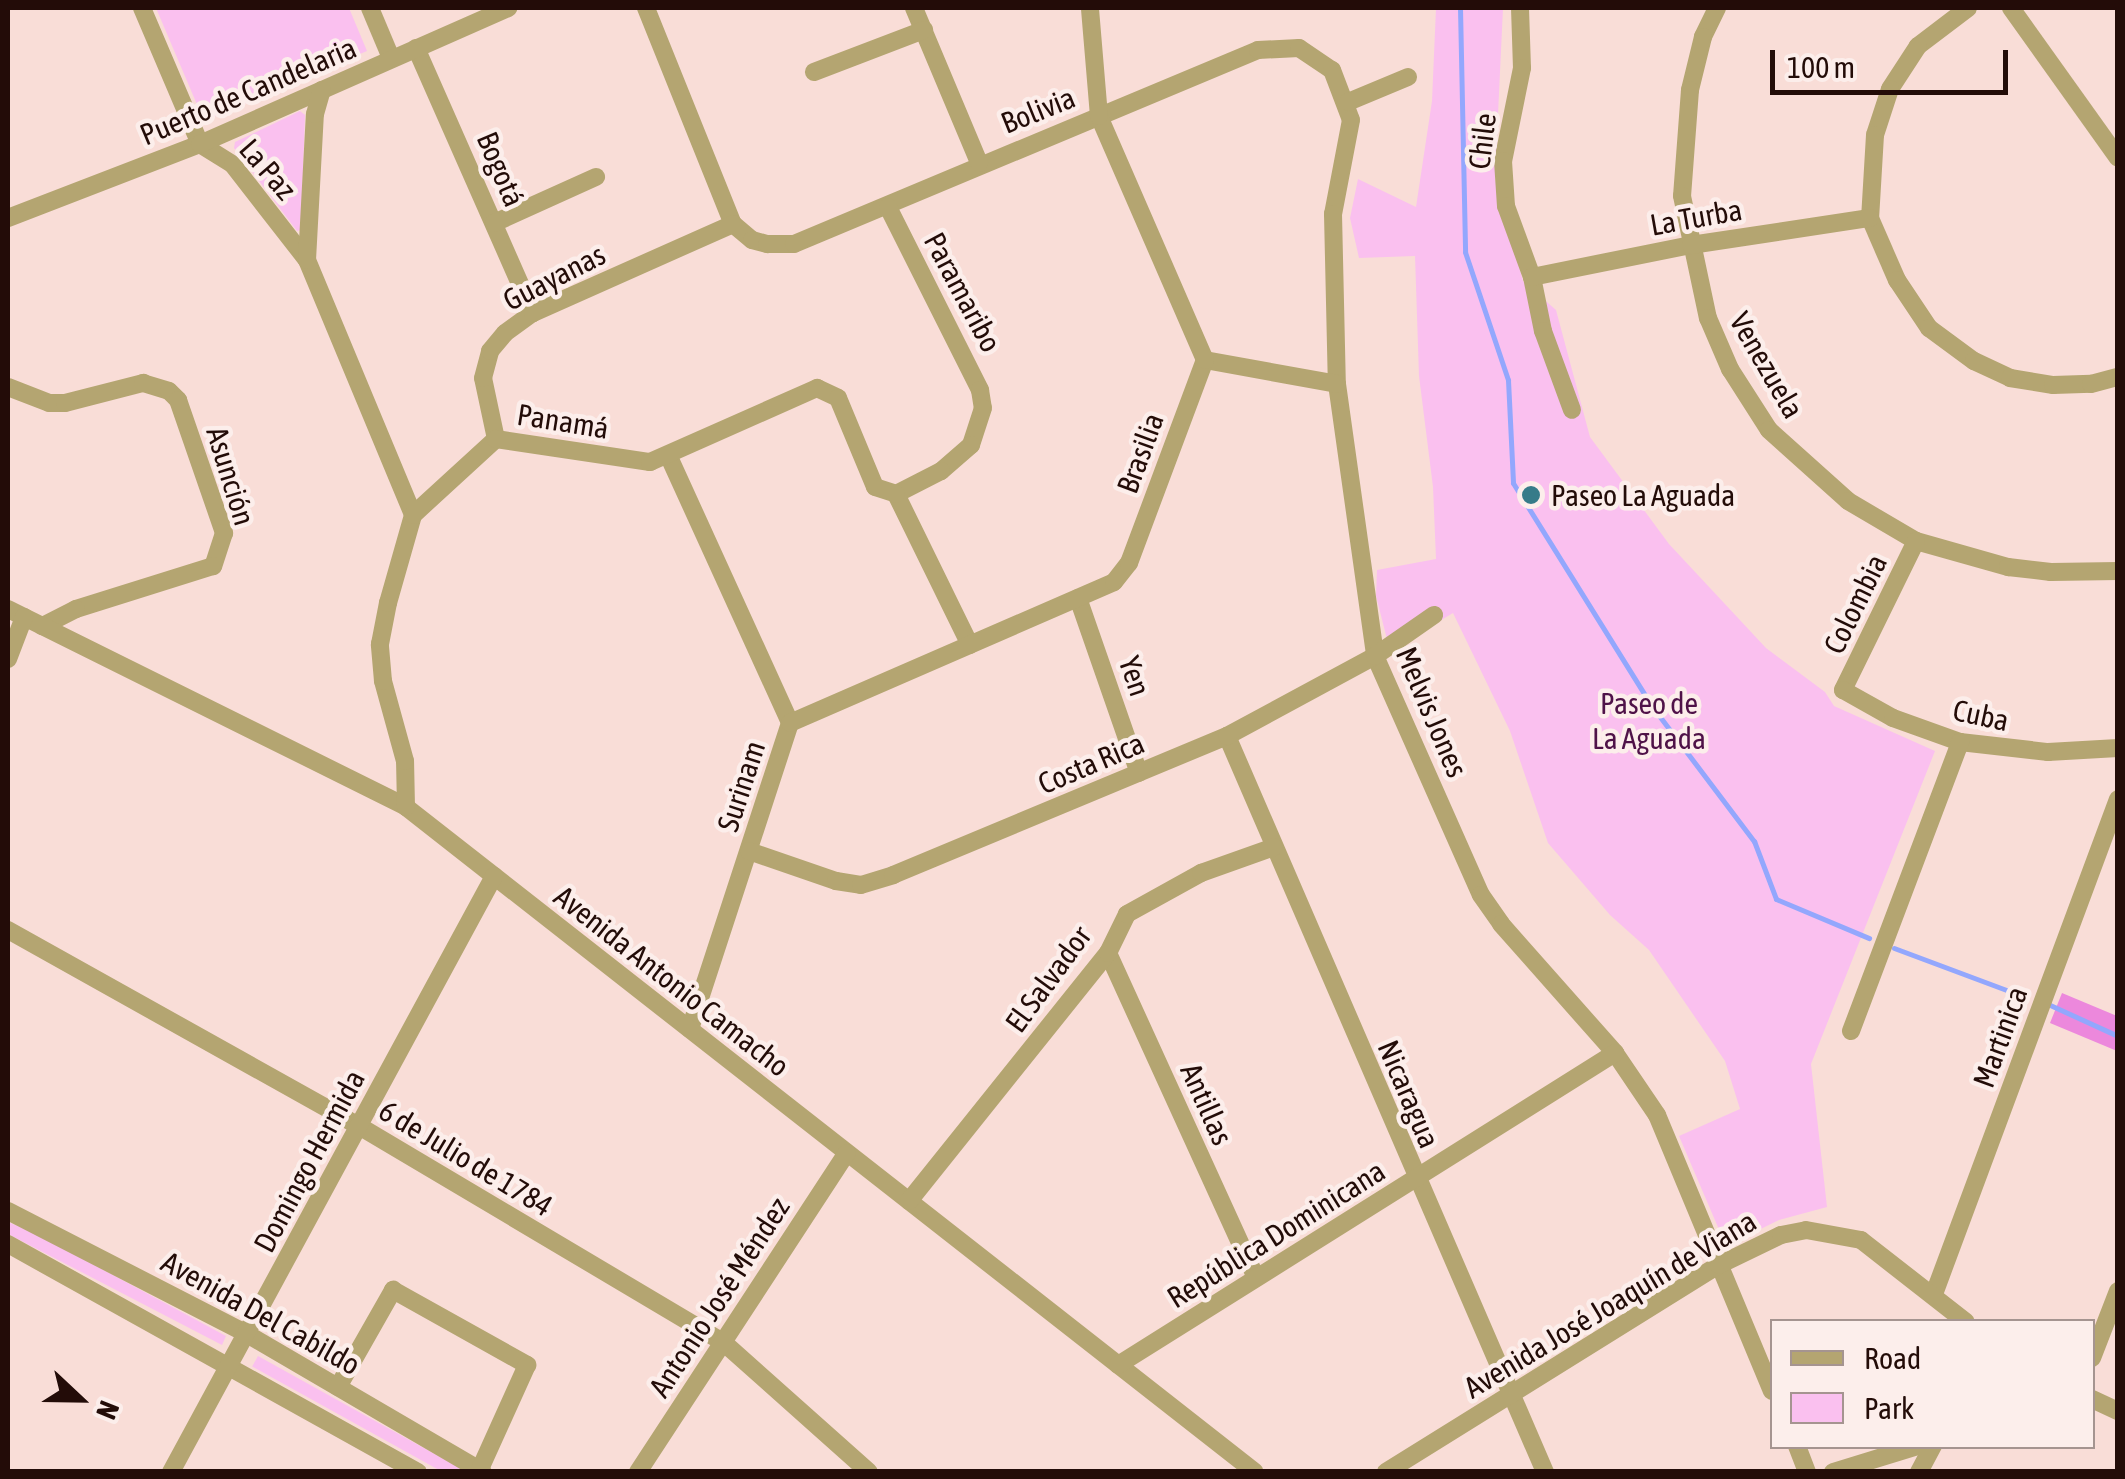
<!DOCTYPE html>
<meta charset="utf-8">
<style>
body{margin:0}
#map{position:relative;width:2125px;height:1479px;overflow:hidden;background:#f9ddd7;font-family:"Asap Condensed",sans-serif}
div>[style]{position:absolute}
.green>*{inset:0;background:#fac0ef;transform-origin:0 0}
.forest>*{inset:0;background:#ec88dc}
.stream>*{height:5px;margin:-2.5px;padding:0 2.5px;transform-origin:2.5px;border-radius:2.5px;background:#93a7fd}
.minor>*{height:18px;margin:-9px;padding:0 9px;transform-origin:9px;border-radius:9px;background:#b4a571}
.dots>*{width:28px;height:28px;translate:-50% -50%;box-sizing:border-box;border:5px solid #fceeeb;border-radius:50%}
span{translate:-50% -50%;white-space:nowrap;text-align:center;line-height:1.15;-webkit-text-stroke:9px #fceeeb;paint-order:stroke}
.street-label{font-size:30px;color:#230c08}
.poi-label{font-size:30px;color:#230c08}
.left{translate:0 -50%;text-align:left}
.park-label{font-size:30px;color:#4f1248}
.frame{position:absolute;inset:0;border:10px solid #230c08;pointer-events:none}
.legend{position:absolute;left:1770px;top:1319px;width:325px;height:130px;box-sizing:border-box;background:#fceeeb;border:2px solid #a59490;margin:0;padding:12px 18px;list-style:none;font-size:30px;color:#230c08}
.legend li{display:flex;align-items:center;gap:20px;height:50px}
.legend b{width:50px;border:2px solid #a59490}
.north{position:absolute;left:30px;top:1349px;width:100px;height:100px;-webkit-text-stroke:8px #fceeeb;paint-order:stroke;rotate:112deg;font-size:28px;font-weight:700;line-height:40px;text-align:center;color:#230c08}
.north::after{content:'';display:block;margin:auto;width:35px;height:45px;background:#230c08;clip-path:polygon(50% 0,100% 100%,50% 72%,0 100%)}
.scale{position:absolute;left:1770px;top:50px;width:238px;height:45px;box-sizing:border-box;border:5px solid #230c08;border-top:0;padding-left:12px;font-size:30px;line-height:35px;white-space:nowrap;color:#230c08;-webkit-text-stroke:8px #fceeeb;paint-order:stroke}
</style>
<div id="map">
<div class="green">
<i style="clip-path:polygon(156px 8px,349px 8px,367px 51px,204px 121px)"></i>
<i style="clip-path:polygon(1436px 8px,1503px 8px,1495px 179px,1523px 281px,1556px 310px,1590px 437px,1669px 544px,1766px 648px,1825px 692px,1834px 706px,1935px 751px,1811px 1064px,1827px 1207px,1779px 1220px,1726px 1246px,1679px 1136px,1740px 1109px,1725px 1061px,1649px 950px,1610px 915px,1548px 843px,1510px 731px,1453px 613px,1390px 651px,1376px 596px,1377px 570px,1436px 559px,1433px 487px,1419px 376px,1415px 256px,1359px 258px,1350px 218px,1358px 179px,1416px 207px,1432px 101px)"></i>
<i style="clip-path:polygon(300px 111px,305px 115px,301px 230px,297px 231px,234px 148px,235px 142px)"></i>
<i style="clip-path:polygon(8px 1222px,37px 1234px,226px 1336px,222px 1345px,8px 1234px)"></i>
<i style="left:258px;top:1356px;width:236px;height:12px;rotate:29deg"></i>
</div>
<div class="forest">
<i style="clip-path:polygon(2062px 993px,2117px 1016px,2117px 1051px,2050px 1023px)"></i>
</div>
<div class="stream">
<i style="left:1460px;top:8px;width:244px;rotate:88.8deg"></i>
<i style="left:1465px;top:252px;width:135px;rotate:71.4deg"></i>
<i style="left:1508px;top:380px;width:103px;rotate:87.2deg"></i>
<i style="left:1513px;top:483px;width:261px;rotate:58.1deg"></i>
<i style="left:1651px;top:705px;width:171px;rotate:52.9deg"></i>
<i style="left:1754px;top:841px;width:62px;rotate:69.2deg"></i>
<i style="left:1776px;top:899px;width:101px;rotate:22.8deg"></i>
<i style="left:1894px;top:948px;width:140px;rotate:20.5deg"></i>
<i style="left:2050px;top:1005px;width:75px;rotate:24.5deg"></i>
</div>
<div class="minor">
<i style="left:142px;top:8px;width:148px;rotate:66.9deg"></i>
<i style="left:200px;top:144px;width:39px;rotate:32deg"></i>
<i style="left:233px;top:165px;width:120px;rotate:52.1deg"></i>
<i style="left:307px;top:260px;width:276px;rotate:67.4deg"></i>
<i style="left:370px;top:8px;width:54px;rotate:67.2deg"></i>
<i style="left:646px;top:8px;width:233px;rotate:68.1deg"></i>
<i style="left:733px;top:224px;width:25px;rotate:40deg"></i>
<i style="left:752px;top:240px;width:16px;rotate:15deg"></i>
<i style="left:767px;top:244px;width:27px"></i>
<i style="left:794px;top:244px;width:503px;rotate:-22.69deg"></i>
<i style="left:1258px;top:50px;width:41px;rotate:-2.8deg"></i>
<i style="left:1299px;top:48px;width:40px;rotate:34deg"></i>
<i style="left:1332px;top:70px;width:53px;rotate:69.2deg"></i>
<i style="left:1351px;top:120px;width:96px;rotate:100.8deg"></i>
<i style="left:1333px;top:214px;width:170px;rotate:88.7deg"></i>
<i style="left:1337px;top:384px;width:275px;rotate:82deg"></i>
<i style="left:1375px;top:656px;width:261px;rotate:66.1deg"></i>
<i style="left:1481px;top:895px;width:35px;rotate:55deg"></i>
<i style="left:1501px;top:924px;width:172px;rotate:48.5deg"></i>
<i style="left:1615px;top:1053px;width:75px;rotate:55.9deg"></i>
<i style="left:1657px;top:1115px;width:299px;rotate:67.4deg"></i>
<i style="left:914px;top:8px;width:168px;rotate:67.2deg"></i>
<i style="left:1520px;top:8px;width:60px;rotate:88.1deg"></i>
<i style="left:1522px;top:68px;width:95px;rotate:101.5deg"></i>
<i style="left:1503px;top:161px;width:45px;rotate:86.2deg"></i>
<i style="left:1506px;top:206px;width:76px;rotate:69.9deg"></i>
<i style="left:1532px;top:277px;width:55px;rotate:78.5deg"></i>
<i style="left:1543px;top:331px;width:84px;rotate:69.8deg"></i>
<i style="left:1717px;top:8px;width:32px;rotate:116deg"></i>
<i style="left:1703px;top:37px;width:55px;rotate:103.8deg"></i>
<i style="left:1690px;top:90px;width:106px;rotate:94.3deg"></i>
<i style="left:1682px;top:196px;width:125px;rotate:78deg"></i>
<i style="left:1708px;top:318px;width:56px;rotate:66.7deg"></i>
<i style="left:1730px;top:369px;width:72px;rotate:57.4deg"></i>
<i style="left:1769px;top:430px;width:106px;rotate:41.9deg"></i>
<i style="left:1848px;top:501px;width:79px;rotate:30.5deg"></i>
<i style="left:1916px;top:541px;width:96px;rotate:15.8deg"></i>
<i style="left:2008px;top:567px;width:43px;rotate:6.6deg"></i>
<i style="left:2051px;top:572px;width:67px;rotate:-0.9deg"></i>
<i style="left:1968px;top:8px;width:63px;rotate:142.8deg"></i>
<i style="left:1918px;top:46px;width:51px;rotate:123.1deg"></i>
<i style="left:1890px;top:89px;width:48px;rotate:108.1deg"></i>
<i style="left:1875px;top:135px;width:83px;rotate:93.4deg"></i>
<i style="left:1870px;top:218px;width:68px;rotate:66.5deg"></i>
<i style="left:1897px;top:280px;width:58px;rotate:56.3deg"></i>
<i style="left:1929px;top:328px;width:56px;rotate:36.3deg"></i>
<i style="left:1974px;top:361px;width:40px;rotate:25deg"></i>
<i style="left:2010px;top:378px;width:44px;rotate:9.2deg"></i>
<i style="left:2053px;top:385px;width:38px;rotate:-2deg"></i>
<i style="left:2091px;top:384px;width:28px;rotate:-15deg"></i>
<i style="left:2011px;top:8px;width:184px;rotate:54.5deg"></i>
<i style="left:416px;top:48px;width:290px;rotate:66.2deg"></i>
<i style="left:814px;top:72px;width:118px;rotate:-20.9deg"></i>
<i style="left:1348px;top:102px;width:65px;rotate:-22.6deg"></i>
<i style="left:888px;top:207px;width:205px;rotate:63.3deg"></i>
<i style="left:980px;top:390px;width:18px;rotate:81deg"></i>
<i style="left:983px;top:408px;width:39px;rotate:108deg"></i>
<i style="left:971px;top:445px;width:40px;rotate:139deg"></i>
<i style="left:941px;top:471px;width:51px;rotate:152.9deg"></i>
<i style="left:896px;top:494px;width:168px;rotate:63.9deg"></i>
<i style="left:8px;top:218px;width:206px;rotate:-21.1deg"></i>
<i style="left:200px;top:144px;width:337px;rotate:-23.8deg"></i>
<i style="left:494px;top:223px;width:112px;rotate:-24.3deg"></i>
<i style="left:307px;top:260px;width:146px;rotate:-86.9deg"></i>
<i style="left:315px;top:114px;width:25px;rotate:-74deg"></i>
<i style="left:1532px;top:277px;width:162px;rotate:-11.4deg"></i>
<i style="left:1691px;top:245px;width:181px;rotate:-8.6deg"></i>
<i style="left:1205px;top:360px;width:134px;rotate:10.3deg"></i>
<i style="left:8px;top:387px;width:44px;rotate:21.3deg"></i>
<i style="left:49px;top:403px;width:16px"></i>
<i style="left:65px;top:403px;width:81px;rotate:-14.4deg"></i>
<i style="left:143px;top:383px;width:27px;rotate:17deg"></i>
<i style="left:169px;top:391px;width:13px;rotate:45deg"></i>
<i style="left:178px;top:400px;width:141px;rotate:70.9deg"></i>
<i style="left:224px;top:533px;width:35px;rotate:108deg"></i>
<i style="left:213px;top:566px;width:144px;rotate:162.6deg"></i>
<i style="left:76px;top:609px;width:38px;rotate:153deg"></i>
<i style="left:496px;top:439px;width:62px;rotate:-102deg"></i>
<i style="left:483px;top:378px;width:28px;rotate:-75deg"></i>
<i style="left:490px;top:351px;width:23px;rotate:-50deg"></i>
<i style="left:505px;top:333px;width:34px;rotate:-36deg"></i>
<i style="left:533px;top:313px;width:219px;rotate:-24deg"></i>
<i style="left:669px;top:457px;width:292px;rotate:65.5deg"></i>
<i style="left:790px;top:723px;width:322px;rotate:108.1deg"></i>
<i style="left:1916px;top:541px;width:166px;rotate:116.1deg"></i>
<i style="left:1843px;top:690px;width:57px;rotate:29.2deg"></i>
<i style="left:1893px;top:718px;width:71px;rotate:19.7deg"></i>
<i style="left:1960px;top:742px;width:89px;rotate:6.5deg"></i>
<i style="left:2048px;top:752px;width:70px;rotate:-3.3deg"></i>
<i style="left:1078px;top:598px;width:185px;rotate:70.8deg"></i>
<i style="left:8px;top:609px;width:445px;rotate:26.4deg"></i>
<i style="left:406px;top:807px;width:1078px;rotate:38.07deg"></i>
<i style="left:8px;top:659px;width:45px;rotate:-69.1deg"></i>
<i style="left:790px;top:723px;width:353px;rotate:-23.5deg"></i>
<i style="left:1114px;top:582px;width:24px;rotate:-52deg"></i>
<i style="left:1129px;top:563px;width:217px;rotate:-69.5deg"></i>
<i style="left:1205px;top:360px;width:266px;rotate:-113.5deg"></i>
<i style="left:1099px;top:116px;width:108px;rotate:-94.8deg"></i>
<i style="left:1227px;top:736px;width:802px;rotate:66.63deg"></i>
<i style="left:406px;top:807px;width:46px;rotate:-91.2deg"></i>
<i style="left:405px;top:761px;width:83px;rotate:-105.4deg"></i>
<i style="left:383px;top:681px;width:37px;rotate:-95deg"></i>
<i style="left:380px;top:644px;width:42px;rotate:-79deg"></i>
<i style="left:388px;top:603px;width:91px;rotate:-74.1deg"></i>
<i style="left:413px;top:515px;width:113px;rotate:-42.5deg"></i>
<i style="left:496px;top:439px;width:156px;rotate:8.5deg"></i>
<i style="left:650px;top:462px;width:183px;rotate:-23.9deg"></i>
<i style="left:817px;top:388px;width:23px;rotate:25deg"></i>
<i style="left:838px;top:398px;width:96px;rotate:67.4deg"></i>
<i style="left:875px;top:487px;width:22px;rotate:18deg"></i>
<i style="left:749px;top:851px;width:92px;rotate:19deg"></i>
<i style="left:836px;top:881px;width:25px;rotate:9deg"></i>
<i style="left:861px;top:885px;width:34px;rotate:-17deg"></i>
<i style="left:893px;top:875px;width:362px;rotate:-22.6deg"></i>
<i style="left:1227px;top:736px;width:168px;rotate:-28.4deg"></i>
<i style="left:1375px;top:656px;width:72px;rotate:-34.8deg"></i>
<i style="left:8px;top:930px;width:402px;rotate:29.2deg"></i>
<i style="left:359px;top:1126px;width:423px;rotate:30.7deg"></i>
<i style="left:723px;top:1342px;width:195px;rotate:41.7deg"></i>
<i style="left:1108px;top:953px;width:357px;rotate:65.5deg"></i>
<i style="left:1851px;top:1031px;width:309px;rotate:-69.3deg"></i>
<i style="left:909px;top:1201px;width:318px;rotate:-51.3deg"></i>
<i style="left:1108px;top:953px;width:43px;rotate:-64deg"></i>
<i style="left:1127px;top:914px;width:85px;rotate:-29deg"></i>
<i style="left:1201px;top:873px;width:77px;rotate:-19.6deg"></i>
<i style="left:8px;top:1211px;width:269px;rotate:27.2deg"></i>
<i style="left:247px;top:1334px;width:273px;rotate:30.3deg"></i>
<i style="left:8px;top:1244px;width:469px;rotate:29.1deg"></i>
<i style="left:1934px;top:1294px;width:528px;rotate:-69.61deg"></i>
<i style="left:2092px;top:1358px;width:72px;rotate:-68.8deg"></i>
<i style="left:1118px;top:1365px;width:587px;rotate:-32.12deg"></i>
<i style="left:338px;top:1387px;width:112px;rotate:-60.4deg"></i>
<i style="left:393px;top:1290px;width:154px;rotate:29.2deg"></i>
<i style="left:527px;top:1365px;width:114px;rotate:114.3deg"></i>
<i style="left:2092px;top:1399px;width:29px;rotate:25deg"></i>
<i style="left:1797px;top:1446px;width:28px;rotate:69deg"></i>
<i style="left:171px;top:1472px;width:678px;rotate:-61.54deg"></i>
<i style="left:638px;top:1472px;width:381px;rotate:-56.8deg"></i>
<i style="left:1386px;top:1472px;width:392px;rotate:-31.9deg"></i>
<i style="left:1719px;top:1265px;width:69px;rotate:-25.8deg"></i>
<i style="left:1781px;top:1235px;width:25px;rotate:-11deg"></i>
<i style="left:1806px;top:1230px;width:56px;rotate:10.3deg"></i>
<i style="left:1861px;top:1240px;width:133px;rotate:38deg"></i>
<i style="left:1833px;top:1472px;width:89px;rotate:-17deg"></i>
<i style="left:1919px;top:1472px;width:30px;rotate:-62deg"></i>
</div>
<div class="dots">
<i style="left:1531px;top:495px;background:#367b89"></i>
</div>
<div class="street-label">
<span style="left:248px;top:91px;rotate:-23deg">Puerto de Candelaria</span>
<span style="left:1038px;top:110px;rotate:-22deg">Bolivia</span>
<span style="left:1482px;top:141px;rotate:-83deg">Chile</span>
<span style="left:268px;top:169px;rotate:49deg">La Paz</span>
<span style="left:501px;top:169px;rotate:67deg">Bogotá</span>
<span style="left:1696px;top:217px;rotate:-10deg">La Turba</span>
<span style="left:554px;top:277px;rotate:-27deg">Guayanas</span>
<span style="left:963px;top:292px;rotate:62deg">Paramaribo</span>
<span style="left:1767px;top:365px;rotate:60deg">Venezuela</span>
<span style="left:563px;top:421px;rotate:9deg">Panamá</span>
<span style="left:1140px;top:453px;rotate:-70deg">Brasilia</span>
<span style="left:231px;top:476px;rotate:73deg">Asunción</span>
<span style="left:1855px;top:604px;rotate:-64deg">Colombia</span>
<span style="left:1135px;top:676px;rotate:71deg">Yen</span>
<span style="left:1432px;top:712px;rotate:67deg">Melvis Jones</span>
<span style="left:1981px;top:715px;rotate:12deg">Cuba</span>
<span style="left:1091px;top:763px;rotate:-23deg">Costa Rica</span>
<span style="left:741px;top:786px;rotate:-72deg">Surinam</span>
<span style="left:1048px;top:979px;rotate:-54deg">El Salvador</span>
<span style="left:672px;top:981px;rotate:38deg">Avenida Antonio Camacho</span>
<span style="left:2000px;top:1037px;rotate:-70deg">Martinica</span>
<span style="left:1409px;top:1094px;rotate:67deg">Nicaragua</span>
<span style="left:1207px;top:1104px;rotate:66deg">Antillas</span>
<span style="left:466px;top:1158px;rotate:31deg">6 de Julio de 1784</span>
<span style="left:309px;top:1161px;rotate:-62deg">Domingo Hermida</span>
<span style="left:1276px;top:1234px;rotate:-32deg">República Dominicana</span>
<span style="left:719px;top:1297px;rotate:-57deg">Antonio José Méndez</span>
<span style="left:1610px;top:1304px;rotate:-31deg">Avenida José Joaquín de Viana</span>
<span style="left:261px;top:1313px;rotate:29deg">Avenida Del Cabildo</span>
</div>
<div class="poi-label">
<span class="left" style="left:1551px;top:495px">Paseo La Aguada</span>
</div>
<div class="park-label">
<span style="left:1649px;top:720px">Paseo de<br>La Aguada</span>
</div>
<div class="frame"></div>
<ul class="legend">
<li><b style="height:12px;background:#b4a571"></b>Road</li>
<li><b style="height:28px;background:#fac0ef"></b>Park</li>
</ul>
<div class="north">N</div>
<div class="scale">100 m</div>
</div>
